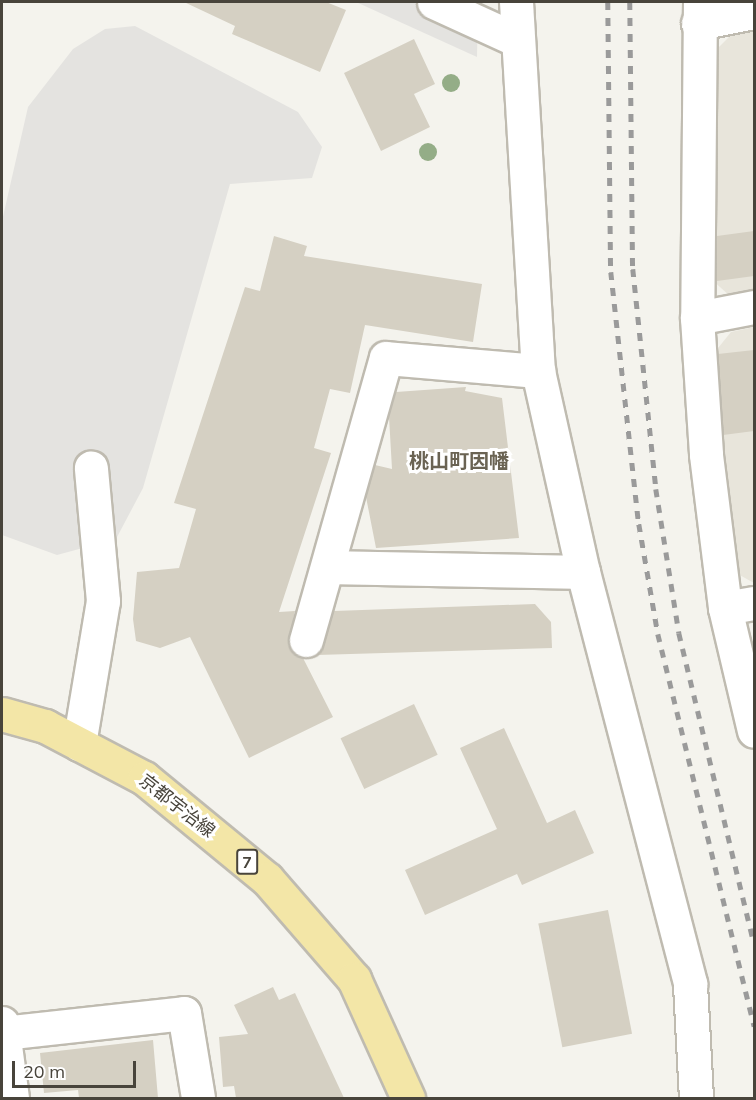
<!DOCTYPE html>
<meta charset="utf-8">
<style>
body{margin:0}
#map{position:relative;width:756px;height:1100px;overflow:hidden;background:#f4f3ed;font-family:Mulish,"Noto Sans JP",sans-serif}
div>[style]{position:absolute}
.residential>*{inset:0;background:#e8e5db}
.parking>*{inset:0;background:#e4e3e0}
.building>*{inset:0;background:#d5d0c3;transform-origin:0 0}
.roads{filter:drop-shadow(2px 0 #bfbbb0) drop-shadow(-2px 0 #bfbbb0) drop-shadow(0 2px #bfbbb0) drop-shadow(0 -2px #bfbbb0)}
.minor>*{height:33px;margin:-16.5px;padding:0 16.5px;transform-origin:16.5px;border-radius:16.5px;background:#fff}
.major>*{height:33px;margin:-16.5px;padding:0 16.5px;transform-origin:16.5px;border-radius:16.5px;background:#f3e6a7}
.rail>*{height:4.5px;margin-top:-2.25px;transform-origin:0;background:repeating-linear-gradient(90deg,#9a9a9a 0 8px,transparent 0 16px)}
.trees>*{width:18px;height:18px;margin:-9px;border-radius:50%;background:#94ad87}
span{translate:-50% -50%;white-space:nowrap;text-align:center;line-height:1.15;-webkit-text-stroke:6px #fff;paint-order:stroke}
.shield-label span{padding:2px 4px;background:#fff;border:2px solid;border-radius:4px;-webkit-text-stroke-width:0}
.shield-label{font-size:16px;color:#48443b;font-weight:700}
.street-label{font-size:18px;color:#48443b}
.neighbourhood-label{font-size:20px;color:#6a6353;font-weight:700}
.frame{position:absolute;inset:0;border:3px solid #48443b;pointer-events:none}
.scale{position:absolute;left:12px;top:1061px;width:124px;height:27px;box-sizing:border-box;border:3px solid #48443b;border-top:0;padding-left:8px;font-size:18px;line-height:21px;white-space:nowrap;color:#48443b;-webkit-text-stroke:4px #fff;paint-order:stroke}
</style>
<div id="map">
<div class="residential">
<i style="clip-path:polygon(754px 30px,754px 293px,731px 297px,710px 278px,711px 55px,733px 33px)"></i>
<i style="clip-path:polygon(754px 327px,754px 583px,736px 573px,714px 353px,731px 332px)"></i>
</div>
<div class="parking">
<i style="clip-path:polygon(356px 2px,478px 2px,477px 57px)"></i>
<i style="clip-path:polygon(135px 26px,298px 112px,322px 147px,312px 178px,230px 184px,143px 488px,116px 539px,57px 555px,2px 535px,2px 221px,28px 107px,73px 49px,105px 29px)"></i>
</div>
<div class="building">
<i style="clip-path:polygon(184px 2px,326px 2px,346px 10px,320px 72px,232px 34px,235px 26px)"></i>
<i style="clip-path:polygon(414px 39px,435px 84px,414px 94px,430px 127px,381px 151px,344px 73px)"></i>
<i style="clip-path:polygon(754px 231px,754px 276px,717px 281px,717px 236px)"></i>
<i style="clip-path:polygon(274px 236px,307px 246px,304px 256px,482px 284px,473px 342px,365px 325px,350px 393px,330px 389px,314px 448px,331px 453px,279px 612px,295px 611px,288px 645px,303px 658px,333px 717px,249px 758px,190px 637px,160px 648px,136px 641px,133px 619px,137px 572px,179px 568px,196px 509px,174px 503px,245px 287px,260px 291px)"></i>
<i style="clip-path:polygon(754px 350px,754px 431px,723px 435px,718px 354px)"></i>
<i style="clip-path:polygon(466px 387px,465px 391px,502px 398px,519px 538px,376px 548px,366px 497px,375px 465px,392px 469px,389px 417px,396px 392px)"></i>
<i style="clip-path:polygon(535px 604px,551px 622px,552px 648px,317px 655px,334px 611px)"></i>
<i style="left:414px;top:704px;width:56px;height:81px;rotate:65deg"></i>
<i style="clip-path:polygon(504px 728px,547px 823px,575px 810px,594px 853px,522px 885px,517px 874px,425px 915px,405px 870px,497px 829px,460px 748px)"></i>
<i style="left:608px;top:910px;width:126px;height:71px;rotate:79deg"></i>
<i style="clip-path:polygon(273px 987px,279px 1000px,295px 993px,344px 1098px,236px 1098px,234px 1086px,223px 1087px,219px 1037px,248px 1034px,234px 1005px)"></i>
<i style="clip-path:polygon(153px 1040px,158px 1098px,79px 1098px,78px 1090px,44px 1093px,40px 1053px)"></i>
</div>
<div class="roads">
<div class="minor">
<i style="left:434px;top:2px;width:91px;rotate:24.6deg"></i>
<i style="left:516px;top:2px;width:370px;rotate:86.6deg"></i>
<i style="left:538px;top:371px;width:206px;rotate:77.4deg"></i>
<i style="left:583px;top:572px;width:426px;rotate:75.4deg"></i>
<i style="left:690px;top:984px;width:114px;rotate:87deg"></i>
<i style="left:700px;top:2px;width:316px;rotate:90.5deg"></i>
<i style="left:697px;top:318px;width:137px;rotate:86.2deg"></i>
<i style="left:706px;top:455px;width:154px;rotate:82.9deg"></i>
<i style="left:725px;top:608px;width:126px;rotate:76.7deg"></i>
<i style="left:698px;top:23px;width:57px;rotate:-11.1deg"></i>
<i style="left:697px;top:318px;width:58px;rotate:-10.9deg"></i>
<i style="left:328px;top:567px;width:255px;rotate:1.1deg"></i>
<i style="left:725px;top:608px;width:29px;rotate:-10deg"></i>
<i style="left:306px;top:640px;width:293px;rotate:-74.2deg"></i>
<i style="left:386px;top:358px;width:153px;rotate:4.9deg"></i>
<i style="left:79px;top:744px;width:145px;rotate:-80.5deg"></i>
<i style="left:103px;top:601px;width:134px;rotate:-95.2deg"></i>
<i style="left:2px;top:1023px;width:76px;rotate:82.4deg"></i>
<i style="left:3px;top:1033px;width:182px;rotate:-6.3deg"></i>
<i style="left:184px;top:1013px;width:86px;rotate:80.6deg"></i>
</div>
<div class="major">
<i style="left:2px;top:714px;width:45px;rotate:15.6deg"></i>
<i style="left:45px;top:726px;width:112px;rotate:27.7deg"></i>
<i style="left:144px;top:778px;width:159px;rotate:39.4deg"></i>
<i style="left:267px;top:879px;width:133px;rotate:49deg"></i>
<i style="left:354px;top:979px;width:131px;rotate:65.6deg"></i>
</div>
</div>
<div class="rail">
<i style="left:608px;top:2px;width:270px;rotate:89.4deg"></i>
<i style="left:611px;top:272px;width:254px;rotate:83.7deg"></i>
<i style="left:639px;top:524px;width:112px;rotate:80.2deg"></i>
<i style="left:658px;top:634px;width:404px;rotate:76.2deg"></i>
<i style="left:630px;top:2px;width:267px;rotate:89.4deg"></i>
<i style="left:633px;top:269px;width:221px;rotate:84deg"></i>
<i style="left:656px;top:489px;width:146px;rotate:80.9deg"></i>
<i style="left:679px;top:633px;width:319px;rotate:76.4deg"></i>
</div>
<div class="trees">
<i style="left:451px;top:83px"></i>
<i style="left:428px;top:152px"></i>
</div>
<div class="shield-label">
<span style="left:247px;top:862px">7</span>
</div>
<div class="street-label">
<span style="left:177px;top:806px;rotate:38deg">京都宇治線</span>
</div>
<div class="neighbourhood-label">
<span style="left:459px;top:460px">桃山町因幡</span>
</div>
<div class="frame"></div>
<div class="scale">20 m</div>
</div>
